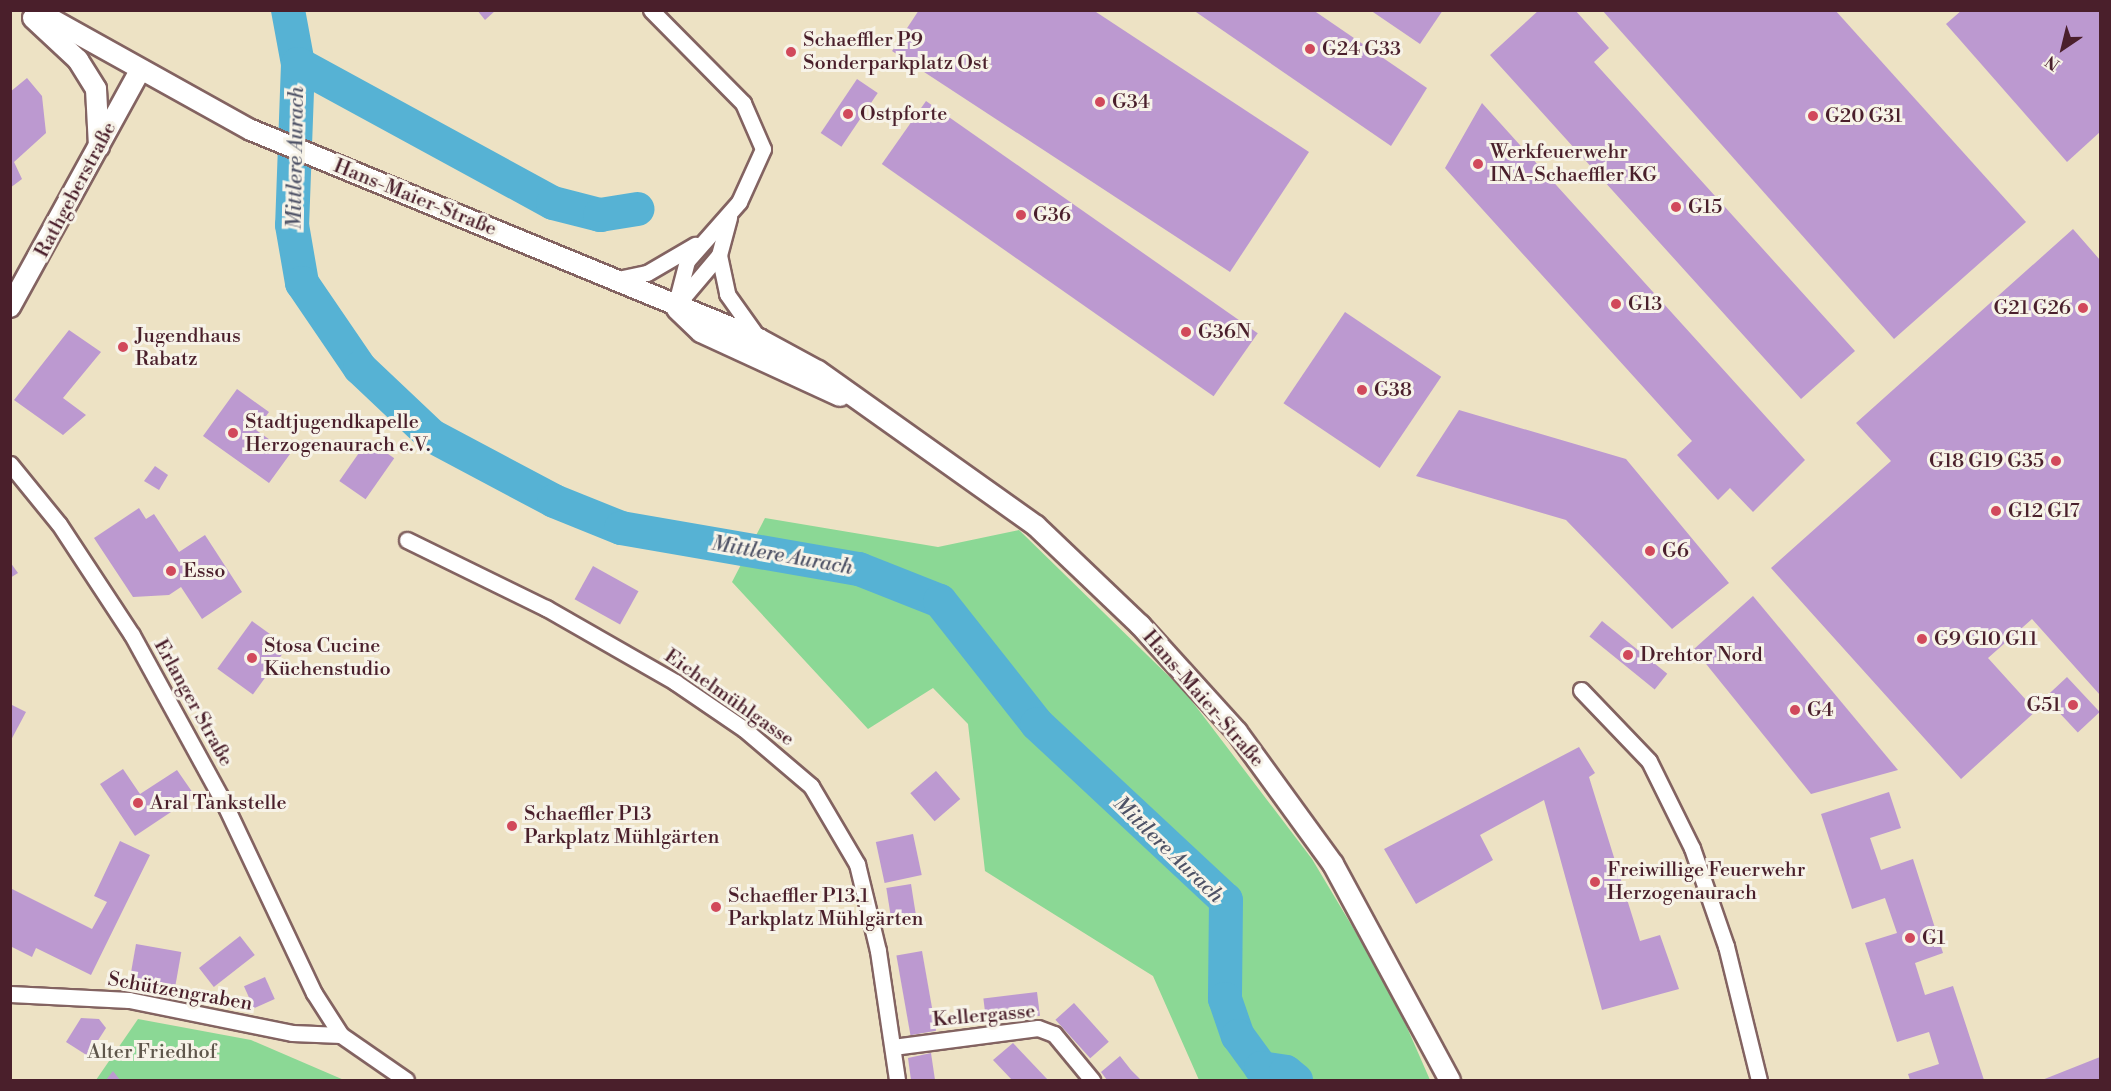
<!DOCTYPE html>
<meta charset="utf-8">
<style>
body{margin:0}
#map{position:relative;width:2111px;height:1091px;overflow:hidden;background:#ede2c4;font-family:"Libre Bodoni",serif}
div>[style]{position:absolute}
.green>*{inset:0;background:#8bd895}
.river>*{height:34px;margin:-17px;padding:0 17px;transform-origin:17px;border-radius:17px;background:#56b2d4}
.building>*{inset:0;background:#bc99d0;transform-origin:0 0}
.roads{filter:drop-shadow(2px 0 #836361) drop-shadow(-2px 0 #836361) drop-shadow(0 2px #836361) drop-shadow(0 -2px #836361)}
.minor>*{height:15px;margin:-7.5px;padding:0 7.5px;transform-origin:7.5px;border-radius:7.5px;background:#fff}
.tertiary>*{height:20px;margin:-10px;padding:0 10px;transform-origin:10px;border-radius:10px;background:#fff}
.dots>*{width:16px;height:16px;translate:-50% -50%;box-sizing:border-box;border:3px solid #f7f3e8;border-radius:50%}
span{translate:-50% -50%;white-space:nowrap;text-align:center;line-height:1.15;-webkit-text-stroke:6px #f7f3e8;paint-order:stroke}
.poi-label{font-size:20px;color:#4a1f2b}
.left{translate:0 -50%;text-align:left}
.right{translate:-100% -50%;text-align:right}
.street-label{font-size:20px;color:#4a1f2b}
.park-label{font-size:20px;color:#5e564b}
.water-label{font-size:21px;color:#4e5266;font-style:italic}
.frame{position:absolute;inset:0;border:12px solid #4a1f2b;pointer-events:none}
.north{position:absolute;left:2033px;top:18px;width:60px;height:60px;-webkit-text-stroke:4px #f7f3e8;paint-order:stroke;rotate:215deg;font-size:16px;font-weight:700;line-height:24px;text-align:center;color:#4a1f2b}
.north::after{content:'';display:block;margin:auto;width:21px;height:27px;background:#4a1f2b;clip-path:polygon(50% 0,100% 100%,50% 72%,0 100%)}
</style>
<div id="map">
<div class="green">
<i style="clip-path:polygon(765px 518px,938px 547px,1019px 530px,1185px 692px,1312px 859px,1392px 993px,1430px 1080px,1199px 1080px,1153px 976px,985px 871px,968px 724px,933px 688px,868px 729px,732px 582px)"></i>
<i style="clip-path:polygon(138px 1019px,251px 1040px,344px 1080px,96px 1080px)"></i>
</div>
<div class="river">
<i style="left:288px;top:10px;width:55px;rotate:79.5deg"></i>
<i style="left:298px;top:64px;width:161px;rotate:92.1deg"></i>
<i style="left:292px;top:225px;width:59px;rotate:80.2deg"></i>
<i style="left:302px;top:283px;width:103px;rotate:55.7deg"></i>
<i style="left:360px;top:368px;width:99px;rotate:43.4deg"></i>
<i style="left:432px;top:436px;width:138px;rotate:28deg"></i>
<i style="left:554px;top:501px;width:72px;rotate:21.9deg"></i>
<i style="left:621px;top:528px;width:242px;rotate:9.8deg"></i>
<i style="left:859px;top:569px;width:87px;rotate:21.6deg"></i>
<i style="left:940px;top:601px;width:157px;rotate:51.7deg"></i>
<i style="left:1037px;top:724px;width:258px;rotate:43deg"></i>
<i style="left:1226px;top:900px;width:99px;rotate:90.6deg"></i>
<i style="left:1225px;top:999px;width:39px;rotate:71deg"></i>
<i style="left:1238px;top:1036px;width:39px;rotate:54deg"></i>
<i style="left:1261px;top:1068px;width:25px;rotate:9deg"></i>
<i style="left:1286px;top:1072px;width:13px;rotate:39deg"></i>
<i style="left:298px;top:64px;width:290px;rotate:28.6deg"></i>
<i style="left:553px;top:203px;width:49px;rotate:14.3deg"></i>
<i style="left:600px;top:215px;width:38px;rotate:-9deg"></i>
</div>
<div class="building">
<i style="clip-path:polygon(477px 10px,496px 10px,485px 20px)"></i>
<i style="clip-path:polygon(919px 10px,1093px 10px,1309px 152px,1230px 272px,892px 51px)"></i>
<i style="clip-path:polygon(1193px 10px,1313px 10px,1427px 88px,1391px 146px)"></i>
<i style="clip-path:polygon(1370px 10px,1443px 10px,1420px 44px)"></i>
<i style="clip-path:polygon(1539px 10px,1575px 10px,1609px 48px,1594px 62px,1855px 351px,1801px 399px,1490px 55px)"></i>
<i style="clip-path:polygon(1602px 10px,1835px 10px,2026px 222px,1894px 339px)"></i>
<i style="clip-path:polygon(1962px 10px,2100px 10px,2100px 132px,2067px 162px,1946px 24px)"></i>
<i style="clip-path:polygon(27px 78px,42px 96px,46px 133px,14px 162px,22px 179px,10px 188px,10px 92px)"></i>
<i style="left:857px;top:79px;width:25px;height:65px;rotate:34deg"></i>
<i style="left:926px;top:101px;width:405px;height:77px;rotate:35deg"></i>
<i style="clip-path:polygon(1482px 103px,1805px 460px,1753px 512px,1730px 488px,1718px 500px,1677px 455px,1692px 441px,1445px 168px)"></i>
<i style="clip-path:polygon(2073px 229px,2100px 260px,2100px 695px,2032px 619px,1988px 658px,2036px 711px,1961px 779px,1771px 568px,1891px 461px,1856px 423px)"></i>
<i style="left:1345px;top:312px;width:116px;height:110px;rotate:34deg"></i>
<i style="clip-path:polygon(69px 330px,101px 352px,63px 398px,86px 415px,63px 435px,14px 400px)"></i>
<i style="clip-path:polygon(237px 389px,269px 412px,256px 430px,290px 454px,269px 483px,203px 436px)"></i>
<i style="clip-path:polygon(1459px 410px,1626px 459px,1729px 583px,1672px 629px,1566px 520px,1416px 476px)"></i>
<i style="left:368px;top:440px;width:32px;height:50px;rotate:35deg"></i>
<i style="clip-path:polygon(155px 466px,168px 475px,159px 490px,144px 481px)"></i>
<i style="clip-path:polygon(139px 508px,146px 519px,154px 514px,179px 552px,205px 535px,242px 592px,202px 619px,181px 587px,169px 595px,133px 597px,94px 538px)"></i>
<i style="clip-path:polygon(10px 562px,18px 573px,10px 578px)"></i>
<i style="left:593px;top:566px;width:52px;height:38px;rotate:29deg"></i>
<i style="clip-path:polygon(1753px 596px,1898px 770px,1811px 794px,1694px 649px)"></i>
<i style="left:252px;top:621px;width:44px;height:59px;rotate:36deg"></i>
<i style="left:1602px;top:621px;width:84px;height:20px;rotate:39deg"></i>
<i style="left:2067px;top:677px;width:48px;height:30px;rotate:47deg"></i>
<i style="clip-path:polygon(10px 704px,26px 712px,10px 742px)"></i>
<i style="clip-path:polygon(1579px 747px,1595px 773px,1589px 777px,1640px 941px,1660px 935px,1679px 989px,1602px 1010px,1544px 800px,1480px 835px,1493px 860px,1416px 904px,1384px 849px)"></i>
<i style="clip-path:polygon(123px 769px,140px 794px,177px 770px,195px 796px,135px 836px,100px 784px)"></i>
<i style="left:936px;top:771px;width:37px;height:34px;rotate:49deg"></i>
<i style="clip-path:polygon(1889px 792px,1901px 828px,1870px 838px,1881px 870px,1913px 859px,1943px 953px,1915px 963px,1925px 995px,1953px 986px,1984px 1080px,1910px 1080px,1908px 1074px,1939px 1064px,1929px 1032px,1897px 1042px,1865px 943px,1897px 933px,1885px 898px,1852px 909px,1821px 814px)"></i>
<i style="left:913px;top:834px;width:42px;height:38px;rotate:78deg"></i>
<i style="clip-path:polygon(120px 841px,150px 855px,91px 975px,36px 948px,32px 957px,10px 946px,10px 888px,92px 929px,107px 902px,94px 896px)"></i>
<i style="left:911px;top:884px;width:30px;height:25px;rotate:81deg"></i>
<i style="left:240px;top:936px;width:24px;height:52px;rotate:52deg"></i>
<i style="left:136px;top:944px;width:46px;height:35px;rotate:10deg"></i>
<i style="left:922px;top:951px;width:81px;height:26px;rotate:80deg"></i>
<i style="left:265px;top:977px;width:24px;height:23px;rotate:66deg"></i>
<i style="left:1037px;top:992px;width:24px;height:54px;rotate:83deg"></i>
<i style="left:1074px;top:1003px;width:52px;height:25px;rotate:48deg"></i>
<i style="clip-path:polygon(81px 1018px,99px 1019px,106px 1028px,88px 1056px,66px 1042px)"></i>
<i style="clip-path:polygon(1013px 1043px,1048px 1080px,1012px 1080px,993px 1060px)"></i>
<i style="clip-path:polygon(931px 1053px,935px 1080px,911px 1080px,908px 1058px)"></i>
<i style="clip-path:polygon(1120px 1056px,1131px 1070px,1141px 1080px,1107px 1080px,1101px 1072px)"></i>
<i style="clip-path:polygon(2100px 1057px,2100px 1080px,2042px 1080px)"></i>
<i style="clip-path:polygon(113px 1071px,120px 1080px,106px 1080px)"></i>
</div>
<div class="roads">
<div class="minor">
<i style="left:651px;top:10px;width:131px;rotate:45.3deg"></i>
<i style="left:743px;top:103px;width:50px;rotate:66.5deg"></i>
<i style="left:763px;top:149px;width:58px;rotate:114.4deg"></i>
<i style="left:739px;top:202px;width:79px;rotate:131.4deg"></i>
<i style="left:687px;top:261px;width:48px;rotate:104.6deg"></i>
<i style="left:719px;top:255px;width:40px;rotate:78deg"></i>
<i style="left:727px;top:294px;width:55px;rotate:54.6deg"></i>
<i style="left:613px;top:280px;width:35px;rotate:-12deg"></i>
<i style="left:647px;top:273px;width:56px;rotate:-30.3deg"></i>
<i style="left:675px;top:307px;width:68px;rotate:-49.8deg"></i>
<i style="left:719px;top:255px;width:39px;rotate:-75deg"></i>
<i style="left:10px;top:464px;width:77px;rotate:50.8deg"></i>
<i style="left:59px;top:524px;width:133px;rotate:56.7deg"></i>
<i style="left:132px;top:635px;width:196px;rotate:61.3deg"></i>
<i style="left:226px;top:807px;width:206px;rotate:64.7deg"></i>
<i style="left:314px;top:993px;width:50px;rotate:57.3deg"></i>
<i style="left:341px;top:1035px;width:79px;rotate:34.7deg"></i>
<i style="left:407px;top:540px;width:155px;rotate:26.1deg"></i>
<i style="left:546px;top:608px;width:149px;rotate:29.8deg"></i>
<i style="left:675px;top:682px;width:83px;rotate:34.3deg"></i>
<i style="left:744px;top:729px;width:88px;rotate:40.4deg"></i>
<i style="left:811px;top:786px;width:91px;rotate:59.5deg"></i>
<i style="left:857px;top:864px;width:89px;rotate:76.4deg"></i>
<i style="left:878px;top:951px;width:130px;rotate:81.6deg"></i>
<i style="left:1581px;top:690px;width:98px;rotate:46.2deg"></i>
<i style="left:1649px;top:761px;width:97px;rotate:63.7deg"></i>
<i style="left:1692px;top:848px;width:104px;rotate:70.9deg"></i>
<i style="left:1726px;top:946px;width:138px;rotate:76.2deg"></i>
<i style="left:10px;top:994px;width:119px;rotate:2.9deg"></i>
<i style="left:129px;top:1000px;width:166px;rotate:11.4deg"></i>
<i style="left:292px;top:1033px;width:49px;rotate:2.3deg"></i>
<i style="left:893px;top:1047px;width:146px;rotate:-7.5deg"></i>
<i style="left:1038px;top:1028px;width:17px;rotate:21deg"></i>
<i style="left:1054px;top:1034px;width:60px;rotate:50.4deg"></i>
</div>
<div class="tertiary">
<i style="left:35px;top:10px;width:247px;rotate:29.1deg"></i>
<i style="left:251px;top:130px;width:549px;rotate:22.36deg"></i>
<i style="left:759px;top:339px;width:67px;rotate:28.5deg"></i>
<i style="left:818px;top:371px;width:267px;rotate:35.4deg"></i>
<i style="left:1036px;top:526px;width:144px;rotate:43.6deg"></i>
<i style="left:1140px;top:625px;width:144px;rotate:47.8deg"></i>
<i style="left:1237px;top:732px;width:163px;rotate:54deg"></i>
<i style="left:1333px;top:864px;width:246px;rotate:61.6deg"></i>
<i style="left:33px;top:18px;width:62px;rotate:43deg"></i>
<i style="left:78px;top:60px;width:34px;rotate:58deg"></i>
<i style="left:96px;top:89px;width:58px;rotate:87deg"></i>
<i style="left:10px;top:307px;width:269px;rotate:-61.2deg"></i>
<i style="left:677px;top:309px;width:33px;rotate:44deg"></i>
<i style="left:701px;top:332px;width:153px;rotate:24.7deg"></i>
</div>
</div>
<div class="dots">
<i style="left:1310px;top:49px;background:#d1495b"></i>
<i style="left:791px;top:52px;background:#d1495b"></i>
<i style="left:1100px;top:102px;background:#d1495b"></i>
<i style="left:848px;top:114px;background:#d1495b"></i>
<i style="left:1813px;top:116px;background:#d1495b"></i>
<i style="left:1478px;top:164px;background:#d1495b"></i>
<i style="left:1676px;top:207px;background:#d1495b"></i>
<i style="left:1021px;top:215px;background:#d1495b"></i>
<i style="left:1616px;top:304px;background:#d1495b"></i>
<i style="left:2083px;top:308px;background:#d1495b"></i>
<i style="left:1186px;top:332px;background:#d1495b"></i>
<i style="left:123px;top:347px;background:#d1495b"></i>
<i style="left:1362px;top:390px;background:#d1495b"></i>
<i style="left:233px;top:433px;background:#d1495b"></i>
<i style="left:2056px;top:461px;background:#d1495b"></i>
<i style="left:1996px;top:511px;background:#d1495b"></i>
<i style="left:1650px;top:551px;background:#d1495b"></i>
<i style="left:171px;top:571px;background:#d1495b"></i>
<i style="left:1922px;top:639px;background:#d1495b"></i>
<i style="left:1628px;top:655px;background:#d1495b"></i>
<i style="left:252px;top:658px;background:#d1495b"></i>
<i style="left:2073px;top:705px;background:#d1495b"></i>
<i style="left:1795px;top:710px;background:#d1495b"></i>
<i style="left:138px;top:803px;background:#d1495b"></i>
<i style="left:512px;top:826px;background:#d1495b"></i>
<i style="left:1595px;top:882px;background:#d1495b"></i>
<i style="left:716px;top:907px;background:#d1495b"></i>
<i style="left:1910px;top:938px;background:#d1495b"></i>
</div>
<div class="poi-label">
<span class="left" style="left:803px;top:52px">Schaeffler P9<br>Sonderparkplatz Ost</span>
<span class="left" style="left:1322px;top:49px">G24 G33</span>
<span class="left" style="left:1112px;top:102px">G34</span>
<span class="left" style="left:860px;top:114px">Ostpforte</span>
<span class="left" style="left:1825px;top:116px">G20 G31</span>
<span class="left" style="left:1490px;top:164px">Werkfeuerwehr<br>INA-Schaeffler KG</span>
<span class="left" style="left:1688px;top:207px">G15</span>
<span class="left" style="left:1033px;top:215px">G36</span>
<span class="left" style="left:1628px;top:304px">G13</span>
<span class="right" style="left:2071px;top:308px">G21 G26</span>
<span class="left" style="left:1198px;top:332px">G36N</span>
<span class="left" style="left:135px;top:348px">Jugendhaus<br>Rabatz</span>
<span class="left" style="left:1374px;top:390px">G38</span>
<span class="left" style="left:245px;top:434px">Stadtjugendkapelle<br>Herzogenaurach e.V.</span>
<span class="right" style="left:2044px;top:461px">G18 G19 G35</span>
<span class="left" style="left:2008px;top:511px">G12 G17</span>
<span class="left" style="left:1662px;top:551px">G6</span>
<span class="left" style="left:183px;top:571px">Esso</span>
<span class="left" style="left:1934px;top:639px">G9 G10 G11</span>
<span class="left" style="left:264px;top:658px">Stosa Cucine<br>Küchenstudio</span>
<span class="left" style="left:1640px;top:655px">Drehtor Nord</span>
<span class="right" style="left:2061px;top:705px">G51</span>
<span class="left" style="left:1807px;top:710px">G4</span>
<span class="left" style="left:150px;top:803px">Aral Tankstelle</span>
<span class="left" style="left:524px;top:826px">Schaeffler P13<br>Parkplatz Mühlgärten</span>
<span class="left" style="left:1607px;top:882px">Freiwillige Feuerwehr<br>Herzogenaurach</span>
<span class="left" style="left:728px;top:908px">Schaeffler P13.1<br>Parkplatz Mühlgärten</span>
<span class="left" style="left:1922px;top:938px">G1</span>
</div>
<div class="street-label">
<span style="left:76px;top:190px;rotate:-62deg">Rathgeberstraße</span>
<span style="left:415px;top:198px;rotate:22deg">Hans-Maier-Straße</span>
<span style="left:729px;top:698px;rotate:35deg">Eichelmühlgasse</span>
<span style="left:1203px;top:699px;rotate:49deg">Hans-Maier-Straße</span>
<span style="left:193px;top:703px;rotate:61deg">Erlanger Straße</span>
<span style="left:180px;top:992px;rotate:10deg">Schützengraben</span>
<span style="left:984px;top:1016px;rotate:-5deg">Kellergasse</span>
</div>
<div class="park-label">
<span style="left:152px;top:1052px">Alter Friedhof</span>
</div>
<div class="water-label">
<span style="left:296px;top:158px;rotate:-89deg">Mittlere Aurach</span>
<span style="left:782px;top:556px;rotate:10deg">Mittlere Aurach</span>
<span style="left:1168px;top:850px;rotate:44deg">Mittlere Aurach</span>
</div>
<div class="frame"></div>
<div class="north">N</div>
</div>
